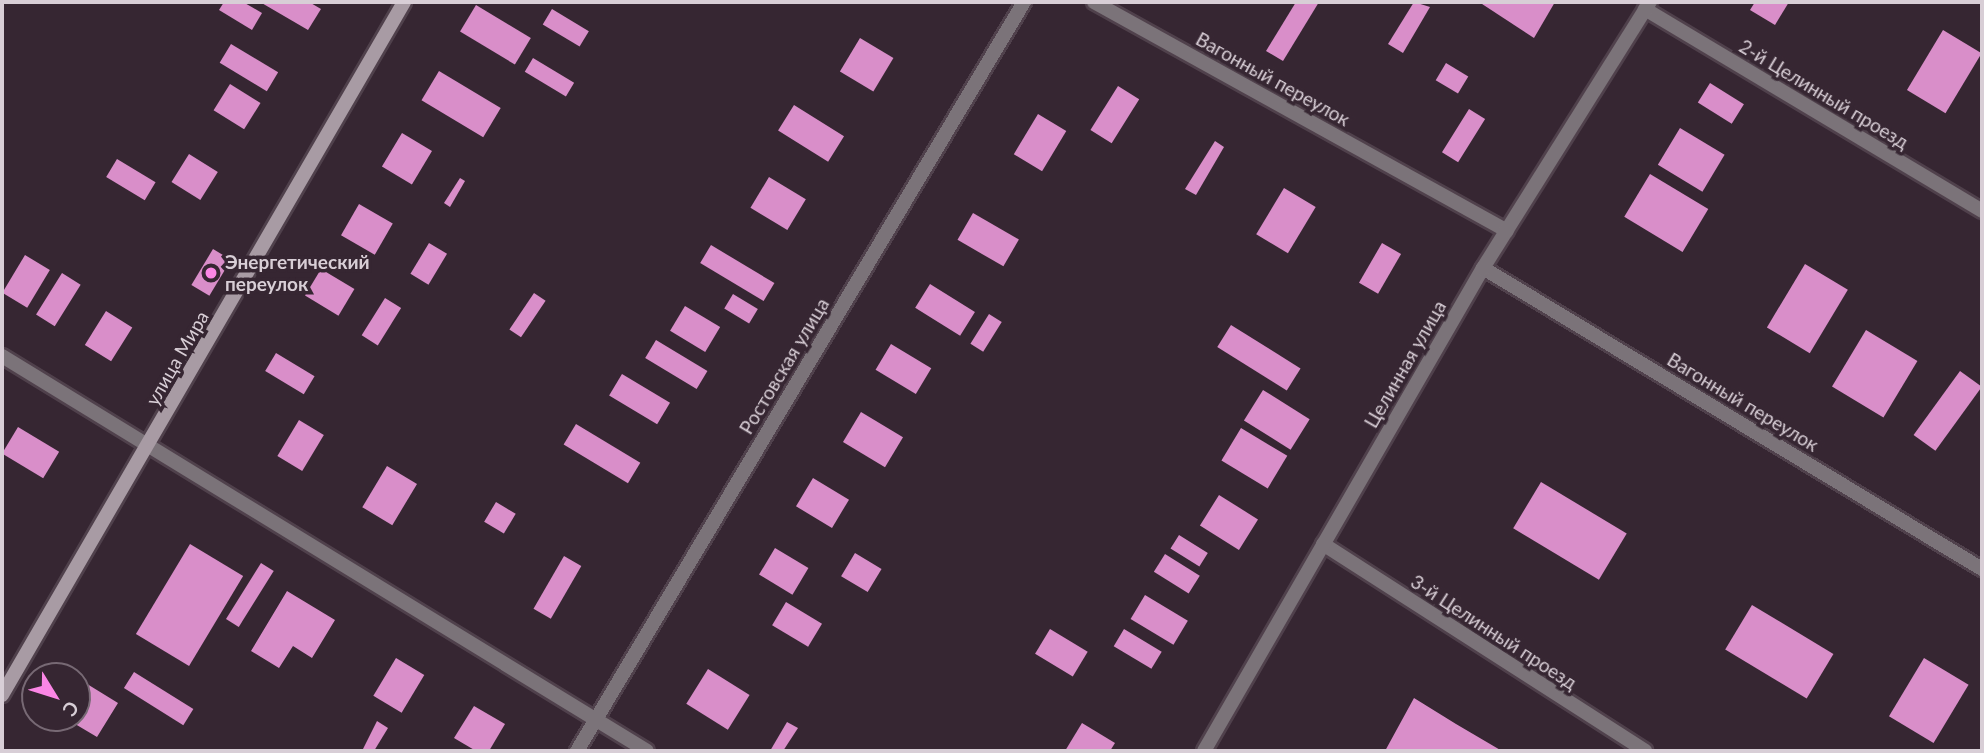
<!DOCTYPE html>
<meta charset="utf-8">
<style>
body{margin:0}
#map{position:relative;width:1984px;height:753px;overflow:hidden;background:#362632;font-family:Lato,sans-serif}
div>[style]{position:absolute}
.building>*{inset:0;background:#d98ec9;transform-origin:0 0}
.roads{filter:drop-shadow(2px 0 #50414c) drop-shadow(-2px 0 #50414c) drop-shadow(0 2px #50414c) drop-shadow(0 -2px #50414c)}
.street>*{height:14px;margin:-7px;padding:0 7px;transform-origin:7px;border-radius:7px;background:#7b7379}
.secondary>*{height:14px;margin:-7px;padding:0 7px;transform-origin:7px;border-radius:7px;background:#a89ba4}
.dots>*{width:19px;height:19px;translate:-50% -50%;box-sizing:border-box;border:4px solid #362632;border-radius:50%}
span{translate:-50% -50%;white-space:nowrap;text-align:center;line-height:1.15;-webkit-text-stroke:7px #362632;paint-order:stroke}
.street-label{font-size:19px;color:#d8ced6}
.poi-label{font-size:19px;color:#d8ced6;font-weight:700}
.left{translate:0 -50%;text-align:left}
.frame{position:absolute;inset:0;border:4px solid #d8ced6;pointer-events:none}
.north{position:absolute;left:21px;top:662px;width:70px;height:70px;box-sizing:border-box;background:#362632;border:2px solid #776974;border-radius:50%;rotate:128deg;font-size:19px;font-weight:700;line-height:28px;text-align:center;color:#d8ced6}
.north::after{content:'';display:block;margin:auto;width:24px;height:32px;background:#fb86e5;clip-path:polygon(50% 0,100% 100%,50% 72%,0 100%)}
</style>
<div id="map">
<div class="building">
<i style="clip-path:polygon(224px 2px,243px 2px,262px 13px,252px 30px,219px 10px)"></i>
<i style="clip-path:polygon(260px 2px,309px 2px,321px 9px,308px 30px)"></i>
<i style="clip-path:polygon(1296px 2px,1319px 2px,1283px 61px,1266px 51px)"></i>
<i style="clip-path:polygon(1414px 2px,1430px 7px,1403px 53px,1388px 44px)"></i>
<i style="clip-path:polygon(1479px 2px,1555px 2px,1534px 38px)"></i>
<i style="clip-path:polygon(1755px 2px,1789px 2px,1775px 25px,1750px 10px)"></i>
<i style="left:476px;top:5px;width:64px;height:31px;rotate:31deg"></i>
<i style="left:552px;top:9px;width:43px;height:18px;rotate:31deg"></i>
<i style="left:1943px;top:30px;width:45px;height:70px;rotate:31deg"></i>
<i style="left:860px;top:38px;width:39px;height:39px;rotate:31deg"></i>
<i style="left:231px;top:44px;width:55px;height:22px;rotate:31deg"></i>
<i style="left:533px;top:58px;width:48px;height:16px;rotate:31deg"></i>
<i style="left:1446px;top:63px;width:26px;height:20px;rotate:31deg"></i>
<i style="left:439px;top:71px;width:72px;height:34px;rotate:31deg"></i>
<i style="left:1710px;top:83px;width:40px;height:23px;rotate:32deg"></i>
<i style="left:230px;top:84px;width:36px;height:31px;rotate:32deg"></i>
<i style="left:1118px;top:86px;width:25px;height:52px;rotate:32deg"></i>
<i style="left:794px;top:105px;width:59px;height:30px;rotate:32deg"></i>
<i style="left:1469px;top:109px;width:19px;height:51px;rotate:32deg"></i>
<i style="left:1038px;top:114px;width:33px;height:47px;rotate:31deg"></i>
<i style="left:1680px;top:128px;width:52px;height:43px;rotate:31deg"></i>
<i style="left:402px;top:133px;width:35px;height:39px;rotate:31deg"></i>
<i style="clip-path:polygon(1215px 141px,1224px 147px,1196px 195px,1185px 189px)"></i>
<i style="left:189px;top:154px;width:34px;height:33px;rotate:32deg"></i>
<i style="left:117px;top:159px;width:45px;height:21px;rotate:31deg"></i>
<i style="left:1650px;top:174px;width:68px;height:50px;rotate:31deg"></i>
<i style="left:769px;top:177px;width:43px;height:36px;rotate:31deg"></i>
<i style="clip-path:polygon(460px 178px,465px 181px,450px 207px,444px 203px)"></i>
<i style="left:1284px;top:188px;width:37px;height:54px;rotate:31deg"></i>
<i style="left:359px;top:204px;width:39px;height:36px;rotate:30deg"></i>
<i style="left:973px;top:213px;width:53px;height:31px;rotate:30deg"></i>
<i style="left:429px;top:243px;width:21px;height:36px;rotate:31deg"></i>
<i style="left:1382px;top:243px;width:22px;height:46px;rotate:30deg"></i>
<i style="left:711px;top:245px;width:74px;height:21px;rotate:31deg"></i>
<i style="left:213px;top:249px;width:21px;height:42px;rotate:31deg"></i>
<i style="left:25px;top:255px;width:29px;height:44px;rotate:31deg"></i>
<i style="left:1805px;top:264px;width:50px;height:74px;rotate:31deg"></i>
<i style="left:321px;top:269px;width:39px;height:31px;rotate:31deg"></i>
<i style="left:62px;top:273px;width:22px;height:49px;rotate:32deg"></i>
<i style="left:930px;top:284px;width:53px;height:28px;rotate:32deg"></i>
<i style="left:534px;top:293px;width:14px;height:44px;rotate:34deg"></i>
<i style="left:733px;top:294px;width:29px;height:17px;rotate:31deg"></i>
<i style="left:385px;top:298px;width:19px;height:44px;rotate:32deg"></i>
<i style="left:685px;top:306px;width:41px;height:29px;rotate:31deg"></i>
<i style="left:106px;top:311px;width:31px;height:40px;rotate:32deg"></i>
<i style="left:989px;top:314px;width:15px;height:35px;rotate:32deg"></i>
<i style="left:1231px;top:325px;width:82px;height:26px;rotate:32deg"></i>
<i style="left:1866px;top:330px;width:60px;height:66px;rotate:31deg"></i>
<i style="left:656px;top:340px;width:60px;height:21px;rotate:31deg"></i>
<i style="left:891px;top:344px;width:47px;height:30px;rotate:31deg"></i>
<i style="left:276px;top:353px;width:45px;height:21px;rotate:31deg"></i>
<i style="left:1960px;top:371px;width:27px;height:79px;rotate:36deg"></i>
<i style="left:622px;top:374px;width:56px;height:25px;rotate:31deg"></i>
<i style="left:1263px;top:390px;width:55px;height:36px;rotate:32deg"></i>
<i style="left:861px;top:412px;width:49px;height:35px;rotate:31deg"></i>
<i style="left:299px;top:420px;width:29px;height:42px;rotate:31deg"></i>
<i style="left:576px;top:424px;width:75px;height:24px;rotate:31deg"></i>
<i style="left:18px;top:427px;width:48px;height:31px;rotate:31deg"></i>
<i style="left:1241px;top:428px;width:54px;height:38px;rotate:31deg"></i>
<i style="left:387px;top:466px;width:35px;height:48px;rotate:31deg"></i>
<i style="left:813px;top:478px;width:42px;height:33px;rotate:31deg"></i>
<i style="left:1541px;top:482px;width:100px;height:54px;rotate:31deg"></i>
<i style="left:1219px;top:495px;width:46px;height:36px;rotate:32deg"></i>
<i style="left:496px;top:502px;width:23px;height:23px;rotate:31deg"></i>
<i style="left:1179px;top:535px;width:34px;height:16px;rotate:32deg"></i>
<i style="left:190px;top:544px;width:62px;height:105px;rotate:31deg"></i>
<i style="left:775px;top:548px;width:39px;height:31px;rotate:31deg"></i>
<i style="left:855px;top:553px;width:31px;height:27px;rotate:31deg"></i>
<i style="left:1165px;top:554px;width:41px;height:21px;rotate:32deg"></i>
<i style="left:564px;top:556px;width:20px;height:61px;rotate:30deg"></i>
<i style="left:261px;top:563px;width:15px;height:66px;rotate:32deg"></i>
<i style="clip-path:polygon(287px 591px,335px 620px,312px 658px,293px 646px,279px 668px,251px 651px)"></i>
<i style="left:1145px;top:595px;width:50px;height:28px;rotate:31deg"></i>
<i style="left:786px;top:602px;width:42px;height:27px;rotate:31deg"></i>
<i style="left:1752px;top:605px;width:95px;height:52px;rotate:31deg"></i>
<i style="left:1050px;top:629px;width:44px;height:29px;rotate:31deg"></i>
<i style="left:1124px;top:629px;width:44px;height:20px;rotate:31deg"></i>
<i style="left:396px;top:658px;width:33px;height:44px;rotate:31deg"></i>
<i style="left:1924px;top:658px;width:52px;height:68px;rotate:31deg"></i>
<i style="left:708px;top:669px;width:49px;height:41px;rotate:32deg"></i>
<i style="left:134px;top:672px;width:70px;height:19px;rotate:32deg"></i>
<i style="clip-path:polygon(79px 679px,118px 703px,97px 737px,65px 718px,77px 718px)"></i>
<i style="clip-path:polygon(1414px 698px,1456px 724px,1502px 751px,1385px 751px)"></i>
<i style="clip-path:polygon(474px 706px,505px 724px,489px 751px,476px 751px,454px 738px)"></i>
<i style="clip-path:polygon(377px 721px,388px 728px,374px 751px,362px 751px)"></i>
<i style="clip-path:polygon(787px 722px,798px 728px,783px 751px,770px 751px)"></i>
<i style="clip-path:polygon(1082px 723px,1115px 743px,1110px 751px,1065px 751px)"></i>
</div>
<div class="roads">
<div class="street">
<i style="left:1094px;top:2px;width:472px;rotate:29deg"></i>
<i style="left:1645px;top:9px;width:393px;rotate:30.9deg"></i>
<i style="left:1483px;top:268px;width:583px;rotate:31.1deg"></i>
<i style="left:2px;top:356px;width:756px;rotate:31.48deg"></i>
<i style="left:1323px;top:544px;width:383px;rotate:32.7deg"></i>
<i style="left:577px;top:751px;width:872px;rotate:-59.17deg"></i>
<i style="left:1204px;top:751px;width:558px;rotate:-59.99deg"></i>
<i style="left:1483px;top:268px;width:314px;rotate:-57.9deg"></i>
</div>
<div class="secondary">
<i style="left:2px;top:695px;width:801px;rotate:-59.88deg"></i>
</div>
</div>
<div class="dots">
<i style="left:211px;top:273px;background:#fb86e5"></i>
</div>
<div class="street-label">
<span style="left:1273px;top:79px;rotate:29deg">Вагонный переулок</span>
<span style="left:1824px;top:94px;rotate:31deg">2-й Целинный проезд</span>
<span style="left:177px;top:358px;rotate:-60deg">улица Мира</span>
<span style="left:1405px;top:364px;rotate:-60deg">Целинная улица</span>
<span style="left:784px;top:366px;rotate:-59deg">Ростовская улица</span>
<span style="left:1743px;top:402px;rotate:31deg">Вагонный переулок</span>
<span style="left:1494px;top:632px;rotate:33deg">3-й Целинный проезд</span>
</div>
<div class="poi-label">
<span class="left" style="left:225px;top:273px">Энергетический<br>переулок</span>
</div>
<div class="frame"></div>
<div class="north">С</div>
</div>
